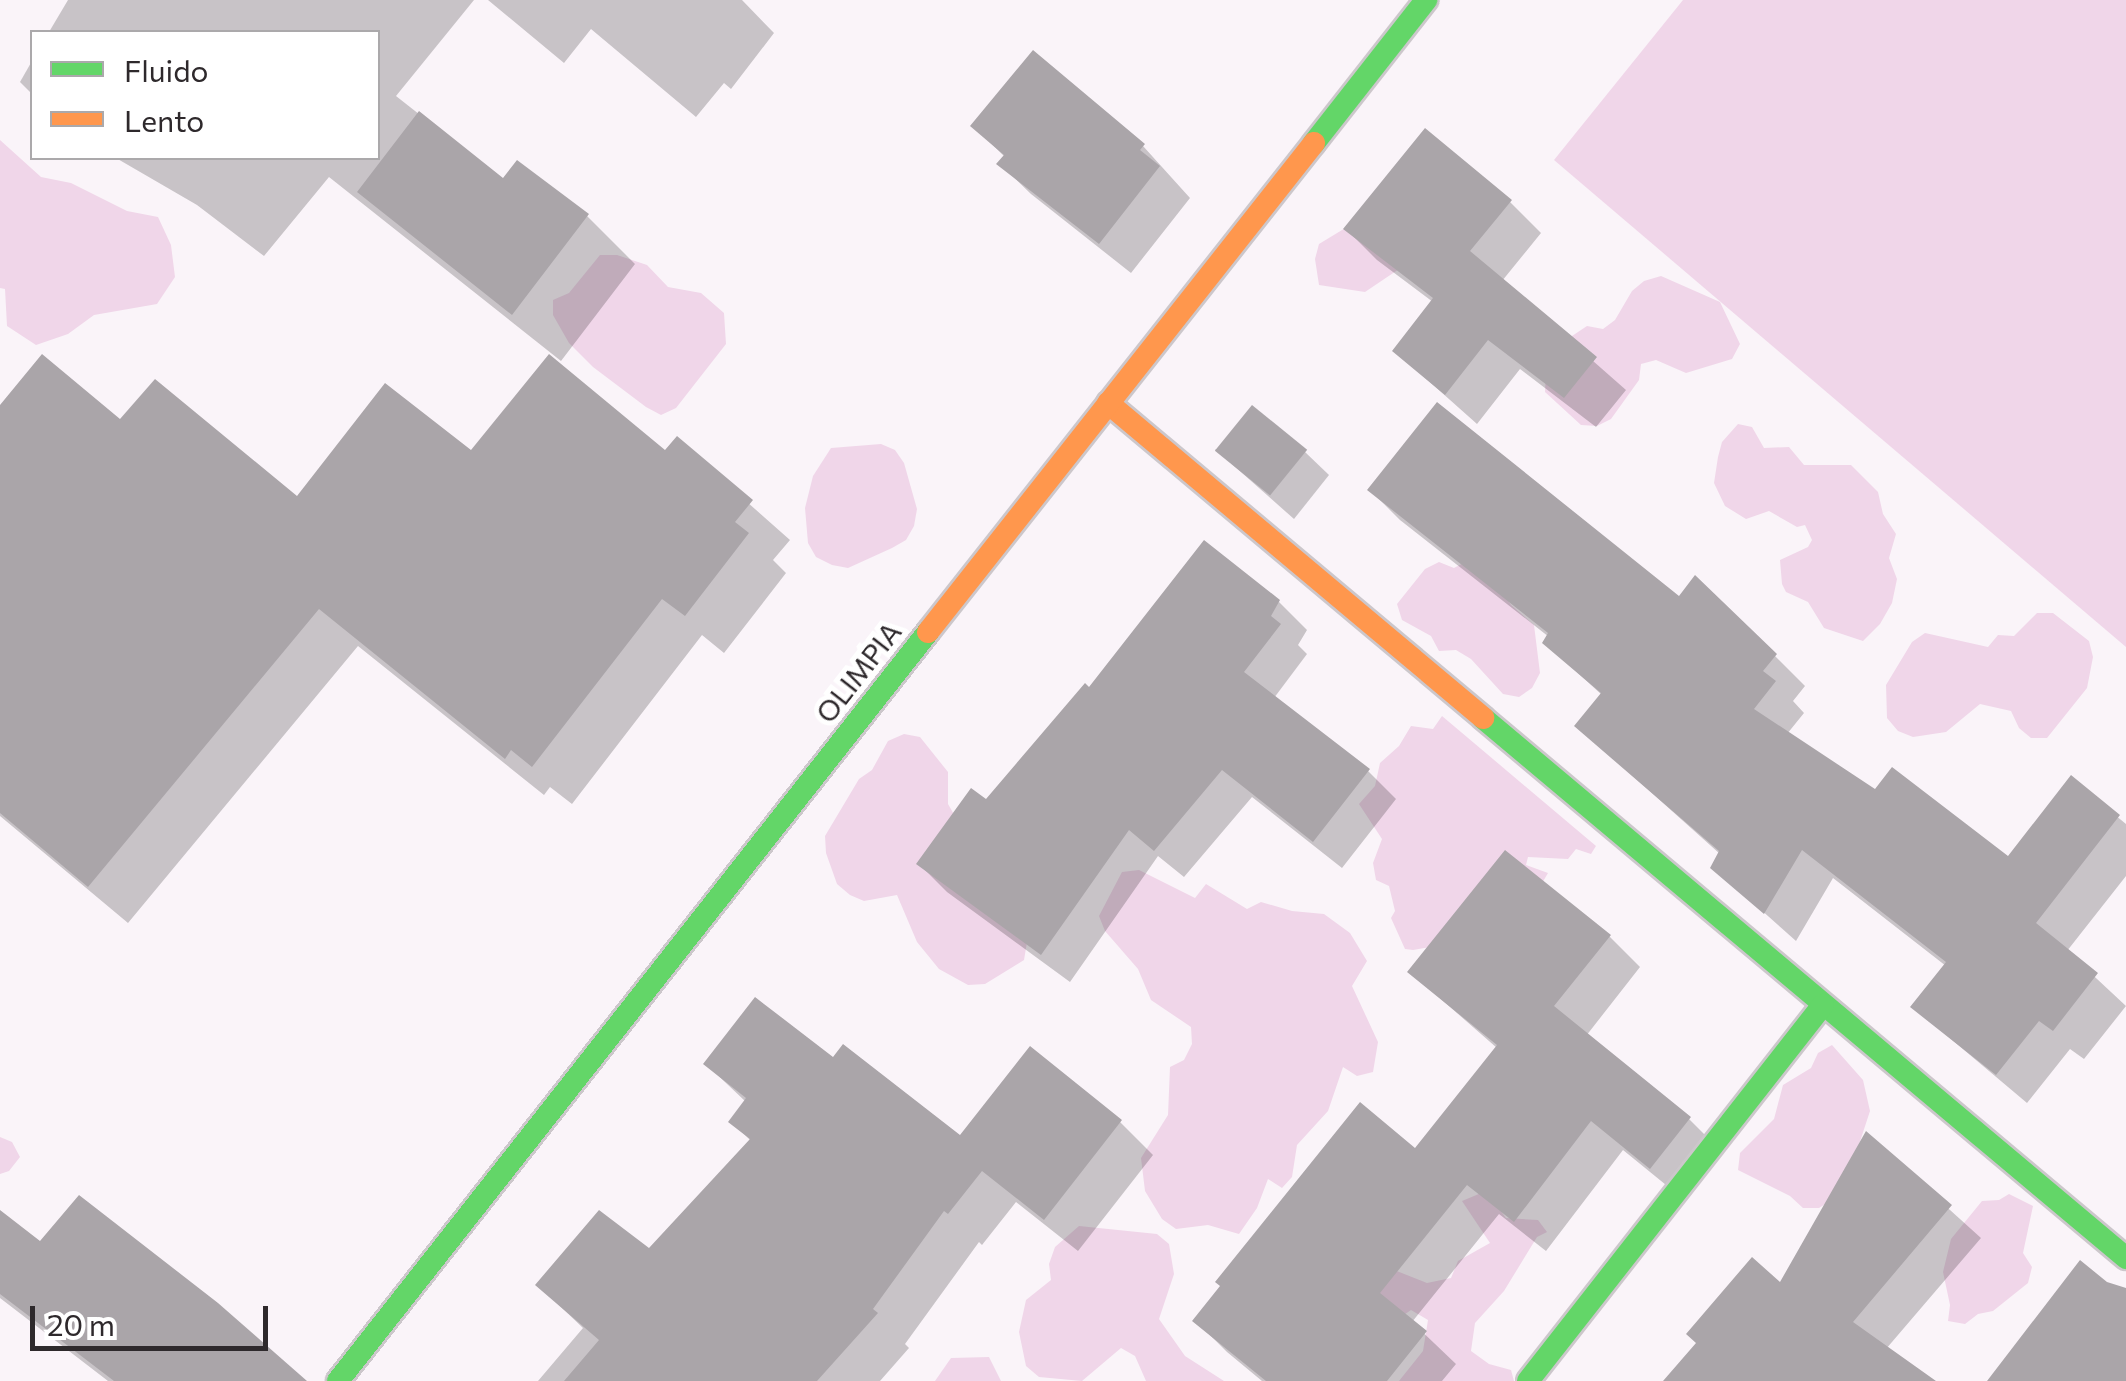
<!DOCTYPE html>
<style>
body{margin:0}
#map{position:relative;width:2126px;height:1381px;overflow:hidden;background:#faf4f9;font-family:Commissioner,sans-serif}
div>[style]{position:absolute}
.green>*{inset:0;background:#f0d6e9}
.shadow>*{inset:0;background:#0003}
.building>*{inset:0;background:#aaa5a9;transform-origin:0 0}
.roads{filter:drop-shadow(2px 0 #ccc7cb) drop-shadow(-2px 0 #ccc7cb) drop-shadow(0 2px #ccc7cb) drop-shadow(0 -2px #ccc7cb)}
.fast>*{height:22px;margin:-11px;padding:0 11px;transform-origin:11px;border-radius:11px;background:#63d668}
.slow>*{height:22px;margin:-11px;padding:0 11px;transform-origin:11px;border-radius:11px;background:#ff974d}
span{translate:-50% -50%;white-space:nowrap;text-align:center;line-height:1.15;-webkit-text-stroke:10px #fff;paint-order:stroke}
.street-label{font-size:28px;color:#2e292c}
.legend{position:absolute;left:30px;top:30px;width:350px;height:130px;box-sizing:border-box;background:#fff;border:2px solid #aba9ab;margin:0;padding:12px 18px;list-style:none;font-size:30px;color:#2e292c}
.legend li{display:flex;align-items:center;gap:20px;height:50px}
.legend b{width:50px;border:2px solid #aba9ab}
.scale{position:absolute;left:30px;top:1306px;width:238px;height:45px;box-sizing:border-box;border:5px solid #2e292c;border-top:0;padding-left:12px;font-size:30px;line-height:35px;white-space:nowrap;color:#2e292c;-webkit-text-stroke:8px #fff;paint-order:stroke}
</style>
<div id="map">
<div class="green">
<i style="clip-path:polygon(1683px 0,2126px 0,2126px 647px,1554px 160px)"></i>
<i style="clip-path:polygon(0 140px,41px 177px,71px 183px,127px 211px,158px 217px,171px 245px,175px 277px,157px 304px,94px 315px,68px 334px,36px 345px,7px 326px,5px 289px,0 288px)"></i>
<i style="clip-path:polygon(1347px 227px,1411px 261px,1365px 292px,1319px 285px,1315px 259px,1319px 244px)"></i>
<i style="clip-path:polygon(600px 255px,617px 255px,647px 265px,668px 287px,701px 293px,724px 313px,726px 344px,676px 408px,661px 415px,646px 407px,593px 367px,569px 343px,553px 315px,553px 300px,569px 293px)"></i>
<i style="clip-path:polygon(1661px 276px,1720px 302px,1740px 344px,1732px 359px,1686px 373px,1656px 360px,1641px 364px,1639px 380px,1611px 419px,1597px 426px,1581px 425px,1545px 392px,1546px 374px,1560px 344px,1587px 326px,1603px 329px,1615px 320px,1632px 291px,1644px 281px)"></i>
<i style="clip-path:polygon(1738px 424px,1752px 427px,1764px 448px,1789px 447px,1804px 465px,1851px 465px,1878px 492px,1883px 514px,1896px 534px,1889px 558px,1897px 579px,1892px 603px,1880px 624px,1863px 641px,1824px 628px,1808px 602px,1786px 592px,1782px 584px,1780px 560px,1808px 547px,1812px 540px,1805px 525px,1797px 527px,1769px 511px,1746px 519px,1725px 506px,1714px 483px,1718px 457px,1722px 442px)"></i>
<i style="clip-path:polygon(881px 444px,895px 450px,904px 463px,917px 509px,914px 526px,906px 540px,892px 548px,848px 568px,832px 565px,816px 557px,808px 543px,805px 508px,813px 476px,831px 448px)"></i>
<i style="clip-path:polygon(1469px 560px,1494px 579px,1511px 605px,1534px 625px,1540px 673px,1532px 688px,1519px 697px,1503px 694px,1471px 659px,1456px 650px,1439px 651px,1431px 636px,1402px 620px,1397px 604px,1425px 569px,1439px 562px,1454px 568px)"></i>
<i style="clip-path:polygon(2037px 613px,2053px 613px,2089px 641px,2093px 657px,2087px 688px,2047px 738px,2031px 738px,2019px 728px,2011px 711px,1980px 704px,1946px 732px,1913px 737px,1898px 731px,1887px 718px,1886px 685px,1912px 642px,1925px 633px,1988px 647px,1998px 635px,2014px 636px)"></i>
<i style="clip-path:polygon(1442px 716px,1596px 846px,1591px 854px,1576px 849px,1568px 859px,1528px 857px,1526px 865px,1548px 873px,1528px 907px,1436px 946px,1413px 950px,1405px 949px,1391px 918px,1395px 911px,1389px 886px,1376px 880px,1373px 863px,1382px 839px,1359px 804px,1375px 786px,1380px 763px,1399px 746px,1411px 726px,1433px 729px)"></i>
<i style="clip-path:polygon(904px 734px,920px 737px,948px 772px,948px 804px,1027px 942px,1024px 960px,985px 984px,968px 985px,939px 969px,917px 942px,897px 895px,864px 901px,850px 895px,837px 884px,826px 853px,825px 836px,859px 779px,872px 770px,888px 741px)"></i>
<i style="clip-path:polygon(1139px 870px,1195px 898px,1206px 884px,1247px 909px,1261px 902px,1292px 911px,1324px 914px,1350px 933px,1367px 961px,1352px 986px,1378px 1042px,1373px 1072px,1357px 1076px,1343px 1067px,1328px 1111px,1297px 1145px,1292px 1177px,1282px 1188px,1268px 1179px,1257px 1208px,1239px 1234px,1208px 1225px,1176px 1229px,1162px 1219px,1145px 1191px,1141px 1158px,1168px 1115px,1170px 1067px,1184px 1060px,1192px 1044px,1191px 1027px,1151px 1000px,1138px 969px,1105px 931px,1099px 916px,1122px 872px)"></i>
<i style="clip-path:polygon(1832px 1045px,1863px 1080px,1870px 1111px,1850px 1172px,1833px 1199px,1819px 1208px,1803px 1208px,1790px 1196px,1738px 1170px,1740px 1153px,1774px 1119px,1783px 1085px,1811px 1068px,1818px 1053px)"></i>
<i style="clip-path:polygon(0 1137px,12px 1142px,20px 1157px,9px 1171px,0 1174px)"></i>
<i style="clip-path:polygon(1486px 1191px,1506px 1218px,1538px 1220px,1547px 1232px,1537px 1237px,1504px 1291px,1475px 1323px,1471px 1351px,1489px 1364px,1511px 1370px,1514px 1381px,1399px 1381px,1423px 1351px,1428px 1320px,1411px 1310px,1392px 1323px,1370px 1272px,1379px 1264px,1427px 1283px,1451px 1278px,1458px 1261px,1490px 1243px,1462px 1201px)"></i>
<i style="clip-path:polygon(2009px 1194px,2033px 1206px,2023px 1253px,2032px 1267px,2028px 1283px,1993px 1311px,1978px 1314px,1965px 1324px,1948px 1321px,1950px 1305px,1943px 1272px,1951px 1239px,1982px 1201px,1999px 1200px)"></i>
<i style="clip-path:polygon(1079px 1226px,1157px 1234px,1169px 1244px,1174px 1274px,1159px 1319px,1185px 1356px,1224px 1381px,1146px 1381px,1135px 1356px,1121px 1348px,1082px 1381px,1039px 1377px,1026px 1366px,1019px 1332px,1026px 1300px,1051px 1280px,1049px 1264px,1055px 1247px)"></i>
<i style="clip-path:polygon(989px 1357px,1001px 1381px,935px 1381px,951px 1358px)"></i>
</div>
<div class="shadow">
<i style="clip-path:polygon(68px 0,474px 0,396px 96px,504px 181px,587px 216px,635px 264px,561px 361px,329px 177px,264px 256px,197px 205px,116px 158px,378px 158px,378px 32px,49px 32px)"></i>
<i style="clip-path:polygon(488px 0,742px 0,774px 33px,731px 89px,724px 83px,696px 117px,591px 29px,564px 63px)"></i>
<i style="clip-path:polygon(1033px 54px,1143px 146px,1190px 198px,1131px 273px,1031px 194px,1000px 164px,1005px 157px,973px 126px)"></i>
<i style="clip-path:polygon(32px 61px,32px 94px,20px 82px)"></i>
<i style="clip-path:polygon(1510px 202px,1541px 233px,1502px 281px,1626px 390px,1596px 427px,1520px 369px,1477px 424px,1395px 351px,1433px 302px,1377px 260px,1346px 229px)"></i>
<i style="clip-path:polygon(0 408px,120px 423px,298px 499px,471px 453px,665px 454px,677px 440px,790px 540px,773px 560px,786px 573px,724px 653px,702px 635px,572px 804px,550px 787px,544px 795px,358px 646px,128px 923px,0 816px)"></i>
<i style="clip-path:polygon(1215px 449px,1305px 452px,1329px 475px,1294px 519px)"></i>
<i style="clip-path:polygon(1370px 490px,1679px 599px,1775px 656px,1805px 686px,1793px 701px,1804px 713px,1787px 734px,1876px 793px,2008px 860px,2071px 779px,2126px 824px,2126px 876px,2067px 951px,2126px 1006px,2084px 1059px,2070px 1049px,2027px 1103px,1913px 1007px,1946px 966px,1833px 878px,1796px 941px,1713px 867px,1720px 854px,1577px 726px,1602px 695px,1545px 643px,1549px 637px,1400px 520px)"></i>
<i style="clip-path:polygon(1279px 602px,1307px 630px,1298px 645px,1307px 654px,1274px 698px,1368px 771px,1396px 799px,1342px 868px,1252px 797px,1184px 877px,1158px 856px,1070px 982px,947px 892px,919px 864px,986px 803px,1090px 691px)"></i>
<i style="clip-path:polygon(1609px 936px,1640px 967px,1586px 1036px,1689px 1119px,1720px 1150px,1682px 1198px,1623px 1150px,1546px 1251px,1499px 1214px,1412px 1322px,1456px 1364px,1442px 1381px,1262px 1381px,1227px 1352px,1196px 1321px,1416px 1152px,1497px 1048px,1410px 972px)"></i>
<i style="clip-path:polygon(834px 1061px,960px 1139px,1120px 1122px,1153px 1155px,1078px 1251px,1016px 1202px,982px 1245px,979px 1242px,905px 1344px,909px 1348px,880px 1381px,538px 1381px,583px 1328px,538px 1285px,649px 1252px,751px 1141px,731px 1121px,746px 1102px,706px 1064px)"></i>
<i style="clip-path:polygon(1867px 1135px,1981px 1238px,1886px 1349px,1932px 1381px,1667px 1381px,1781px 1285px)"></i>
<i style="clip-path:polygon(0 1214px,41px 1244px,305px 1381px,108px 1381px,0 1298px)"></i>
</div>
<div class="building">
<i style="clip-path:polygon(1033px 50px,1145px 144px,1140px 150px,1160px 166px,1099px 244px,996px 164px,1004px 155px,970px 126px)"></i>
<i style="clip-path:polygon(419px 111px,503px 178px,517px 160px,589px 214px,512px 315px,357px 192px)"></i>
<i style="clip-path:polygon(1425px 128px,1512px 200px,1470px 251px,1597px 357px,1564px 398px,1488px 340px,1445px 395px,1392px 351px,1433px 298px,1343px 229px)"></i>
<i style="clip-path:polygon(42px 354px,120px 419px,155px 379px,297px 496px,385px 383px,471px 450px,549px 354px,665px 450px,677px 436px,753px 500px,735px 522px,749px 533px,685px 616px,662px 599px,532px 767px,511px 750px,505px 759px,319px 609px,88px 887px,0 813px,0 405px)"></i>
<i style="clip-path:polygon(1437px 402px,1679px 596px,1695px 575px,1777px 654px,1763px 671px,1776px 681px,1754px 709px,1875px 789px,1892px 767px,2008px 856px,2071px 775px,2120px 815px,2036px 923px,2098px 973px,2053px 1031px,2039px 1021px,1996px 1075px,1910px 1007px,1946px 962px,1802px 850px,1764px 914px,1710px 868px,1719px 851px,1574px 726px,1601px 693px,1542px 643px,1548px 633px,1367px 490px)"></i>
<i style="left:1252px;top:405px;width:71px;height:59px;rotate:39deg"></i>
<i style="clip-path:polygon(1204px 540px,1280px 600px,1271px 616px,1281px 624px,1244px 672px,1370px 769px,1313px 842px,1222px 770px,1154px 851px,1129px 830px,1041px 955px,916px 864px,971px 788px,986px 799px,1085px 683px,1089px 687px)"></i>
<i style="clip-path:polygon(1505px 850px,1611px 935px,1554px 1006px,1691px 1117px,1650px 1169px,1591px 1121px,1514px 1222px,1467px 1185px,1380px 1293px,1427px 1331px,1387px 1381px,1266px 1381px,1192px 1321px,1220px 1286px,1215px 1282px,1360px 1102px,1415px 1148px,1497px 1045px,1407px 972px)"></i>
<i style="clip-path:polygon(755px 997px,833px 1057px,843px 1044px,960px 1135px,1030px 1046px,1122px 1120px,1044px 1220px,982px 1171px,948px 1214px,944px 1211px,873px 1309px,878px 1313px,817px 1381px,564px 1381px,599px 1340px,535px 1285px,599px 1210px,649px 1248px,750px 1139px,728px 1122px,746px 1098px,703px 1064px)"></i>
<i style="clip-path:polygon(1866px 1131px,1952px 1205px,1853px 1322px,1936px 1381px,1663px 1381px,1696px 1343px,1686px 1334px,1752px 1257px,1780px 1282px)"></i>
<i style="clip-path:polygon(79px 1195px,218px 1303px,307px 1381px,114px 1381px,0 1294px,0 1210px,40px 1241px)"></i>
<i style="clip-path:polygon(2080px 1260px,2107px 1282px,2126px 1288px,2126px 1381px,1987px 1381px)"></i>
</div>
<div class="roads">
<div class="fast">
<i style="left:1314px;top:143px;width:182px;rotate:-51.9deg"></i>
<i style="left:1483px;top:718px;width:840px;rotate:40.02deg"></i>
<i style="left:338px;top:1381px;width:953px;rotate:-51.77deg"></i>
<i style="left:1528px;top:1381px;width:478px;rotate:-51.9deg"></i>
</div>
<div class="slow">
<i style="left:1108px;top:403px;width:490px;rotate:40deg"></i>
<i style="left:928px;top:632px;width:623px;rotate:-51.71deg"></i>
</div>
</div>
<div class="street-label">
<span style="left:858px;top:672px;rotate:-52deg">OLIMPIA</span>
</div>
<ul class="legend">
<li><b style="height:12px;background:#63d668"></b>Fluido</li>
<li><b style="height:12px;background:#ff974d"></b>Lento</li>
</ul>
<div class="scale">20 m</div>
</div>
